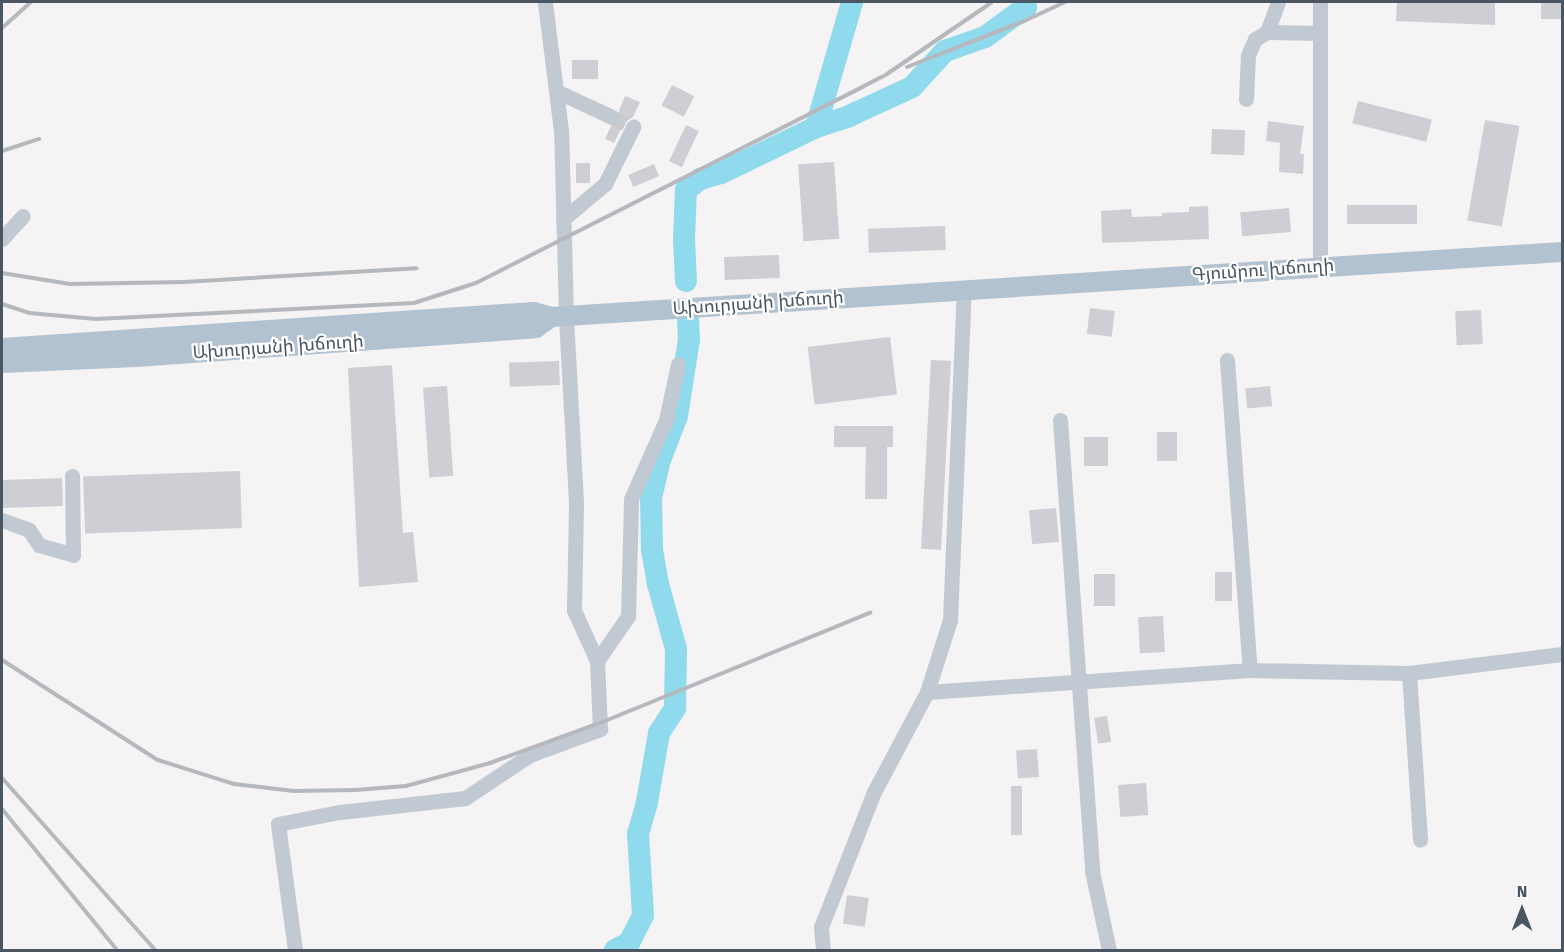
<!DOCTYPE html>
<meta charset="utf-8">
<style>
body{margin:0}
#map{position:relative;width:1564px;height:952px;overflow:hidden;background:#f5f3f3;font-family:"Fira Sans","Noto Sans Armenian",sans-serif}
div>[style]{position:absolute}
.river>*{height:22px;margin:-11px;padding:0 11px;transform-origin:11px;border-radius:11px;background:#90daee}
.building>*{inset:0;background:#cdcfd5;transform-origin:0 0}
.minor-tunnel>*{height:15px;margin-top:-7.5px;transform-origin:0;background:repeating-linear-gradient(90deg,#caccce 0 15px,transparent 0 23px)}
.minor>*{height:15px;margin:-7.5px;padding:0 7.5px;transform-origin:7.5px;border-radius:7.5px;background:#c1cad2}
.major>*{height:20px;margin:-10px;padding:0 10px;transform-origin:10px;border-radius:10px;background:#b3c2d1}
.rail>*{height:4px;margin:-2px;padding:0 2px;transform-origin:2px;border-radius:2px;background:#b5b8bd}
span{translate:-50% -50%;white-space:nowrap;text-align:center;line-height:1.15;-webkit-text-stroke:4.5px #fff;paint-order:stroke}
.street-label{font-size:18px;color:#4a5661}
.frame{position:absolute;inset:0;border:3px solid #4a5661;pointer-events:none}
.north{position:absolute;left:1492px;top:880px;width:60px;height:60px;-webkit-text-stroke:4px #fff;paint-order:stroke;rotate:0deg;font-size:16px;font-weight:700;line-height:24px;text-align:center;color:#4a5661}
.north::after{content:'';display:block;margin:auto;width:21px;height:27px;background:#4a5661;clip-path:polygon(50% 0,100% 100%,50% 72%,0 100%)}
</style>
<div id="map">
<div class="river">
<i style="left:816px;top:127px;width:130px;rotate:-73.9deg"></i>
<i style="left:686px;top:281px;width:42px;rotate:-92.7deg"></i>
<i style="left:684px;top:239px;width:49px;rotate:-87.7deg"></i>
<i style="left:686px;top:190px;width:18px;rotate:-38deg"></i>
<i style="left:700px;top:179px;width:22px;rotate:-16deg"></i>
<i style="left:721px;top:173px;width:106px;rotate:-25.8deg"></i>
<i style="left:816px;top:127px;width:35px;rotate:-18deg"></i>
<i style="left:849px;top:116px;width:69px;rotate:-24.7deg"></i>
<i style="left:912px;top:87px;width:49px;rotate:-47.5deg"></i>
<i style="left:945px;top:51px;width:42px;rotate:-19.3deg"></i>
<i style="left:985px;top:37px;width:51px;rotate:-36.2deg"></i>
<i style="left:1026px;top:7px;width:6px;rotate:-121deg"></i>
<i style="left:615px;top:950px;width:16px;rotate:-27deg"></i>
<i style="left:629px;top:943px;width:31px;rotate:-63deg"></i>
<i style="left:643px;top:915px;width:81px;rotate:-93.5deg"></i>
<i style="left:638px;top:834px;width:33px;rotate:-74deg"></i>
<i style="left:647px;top:802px;width:70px;rotate:-80.1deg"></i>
<i style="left:659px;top:733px;width:30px;rotate:-57deg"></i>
<i style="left:675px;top:708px;width:59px;rotate:-89deg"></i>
<i style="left:676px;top:649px;width:67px;rotate:-105.5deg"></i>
<i style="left:658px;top:584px;width:36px;rotate:-100deg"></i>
<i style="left:652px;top:549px;width:51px;rotate:-91.1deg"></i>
<i style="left:651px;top:498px;width:39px;rotate:-77deg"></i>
<i style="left:660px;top:460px;width:47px;rotate:-68.9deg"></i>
<i style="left:677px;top:416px;width:78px;rotate:-81.1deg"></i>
<i style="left:689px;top:339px;width:21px;rotate:-93deg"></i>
</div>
<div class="building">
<i style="clip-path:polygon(1397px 2px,1495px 2px,1495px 25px,1396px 21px)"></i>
<i style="left:1541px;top:2px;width:22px;height:17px"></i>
<i style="left:572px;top:60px;width:26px;height:19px"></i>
<i style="left:672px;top:85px;width:25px;height:23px;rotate:27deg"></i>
<i style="clip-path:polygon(625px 96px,640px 102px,633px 117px,624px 123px,614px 143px,605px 139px,611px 126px,621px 122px,619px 110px)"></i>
<i style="left:1358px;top:101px;width:76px;height:23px;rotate:14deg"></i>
<i style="left:1485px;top:120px;width:35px;height:102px;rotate:10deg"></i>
<i style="clip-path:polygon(1268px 121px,1304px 126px,1300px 154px,1304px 154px,1303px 174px,1279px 172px,1280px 143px,1266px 141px)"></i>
<i style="left:686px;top:125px;width:14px;height:40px;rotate:25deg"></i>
<i style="left:1212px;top:129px;width:33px;height:25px;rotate:2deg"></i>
<i style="left:834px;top:162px;width:77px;height:36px;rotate:86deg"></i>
<i style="left:576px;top:163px;width:14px;height:20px"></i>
<i style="left:654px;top:164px;width:13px;height:28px;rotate:67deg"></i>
<i style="left:1417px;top:205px;width:19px;height:70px;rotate:90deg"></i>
<i style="clip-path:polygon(1208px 206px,1209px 239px,1102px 243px,1101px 211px,1131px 209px,1132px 217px,1162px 216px,1162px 213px,1189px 212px,1189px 207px)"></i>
<i style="left:1289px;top:208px;width:24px;height:49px;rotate:85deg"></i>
<i style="left:945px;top:226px;width:24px;height:77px;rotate:88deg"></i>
<i style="left:779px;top:255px;width:23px;height:55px;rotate:88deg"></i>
<i style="left:1090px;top:308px;width:25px;height:26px;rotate:7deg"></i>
<i style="left:1481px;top:310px;width:34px;height:26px;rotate:87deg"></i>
<i style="left:890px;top:337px;width:58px;height:83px;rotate:83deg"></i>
<i style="left:931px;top:360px;width:20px;height:189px;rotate:3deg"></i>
<i style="left:559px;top:361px;width:24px;height:50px;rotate:88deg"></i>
<i style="clip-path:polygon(392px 365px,403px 533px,413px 532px,418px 582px,359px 587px,348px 368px)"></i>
<i style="left:447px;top:386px;width:90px;height:24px;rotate:86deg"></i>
<i style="left:1270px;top:386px;width:20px;height:25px;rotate:84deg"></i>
<i style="clip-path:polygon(834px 426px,893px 426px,893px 447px,887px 447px,887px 499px,865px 499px,866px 447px,834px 447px)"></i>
<i style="left:1157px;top:432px;width:20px;height:29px"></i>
<i style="left:1084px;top:437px;width:24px;height:29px"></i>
<i style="left:240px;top:471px;width:57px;height:157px;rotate:88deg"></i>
<i style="left:62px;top:478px;width:28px;height:60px;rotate:88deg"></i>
<i style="left:1056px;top:508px;width:34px;height:27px;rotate:85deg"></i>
<i style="left:1215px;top:572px;width:17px;height:29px"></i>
<i style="left:1094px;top:574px;width:21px;height:32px"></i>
<i style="left:1163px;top:616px;width:36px;height:25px;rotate:87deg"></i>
<i style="left:1107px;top:716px;width:26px;height:13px;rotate:81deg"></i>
<i style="left:1037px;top:749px;width:28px;height:21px;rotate:86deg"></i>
<i style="left:1146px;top:783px;width:32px;height:28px;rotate:86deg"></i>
<i style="left:1011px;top:786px;width:11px;height:49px"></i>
<i style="left:847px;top:895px;width:22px;height:29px;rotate:8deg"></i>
</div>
<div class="minor-tunnel">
<i style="left:612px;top:117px;width:23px;rotate:25deg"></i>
</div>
<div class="minor">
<i style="left:1278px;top:2px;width:32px;rotate:110deg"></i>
<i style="left:1267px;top:32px;width:53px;rotate:1.1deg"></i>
<i style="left:1320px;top:2px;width:264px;rotate:90deg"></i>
<i style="left:556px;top:91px;width:62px;rotate:24.9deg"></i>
<i style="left:1246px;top:99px;width:44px;rotate:-87.4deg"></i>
<i style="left:1248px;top:55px;width:17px;rotate:-66deg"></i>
<i style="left:1255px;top:39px;width:14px;rotate:-30deg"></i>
<i style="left:563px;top:219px;width:55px;rotate:-39.8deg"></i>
<i style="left:605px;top:184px;width:64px;rotate:-63.8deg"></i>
<i style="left:2px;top:239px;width:31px;rotate:-48deg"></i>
<i style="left:1227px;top:360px;width:311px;rotate:85.8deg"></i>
<i style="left:1060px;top:420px;width:452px;rotate:85.9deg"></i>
<i style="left:1092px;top:871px;width:81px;rotate:77.9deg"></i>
<i style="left:2px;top:520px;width:29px;rotate:20deg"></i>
<i style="left:29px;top:530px;width:18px;rotate:56deg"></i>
<i style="left:39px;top:545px;width:35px;rotate:16deg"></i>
<i style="left:73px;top:555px;width:79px;rotate:-90.7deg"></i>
<i style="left:597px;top:661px;width:55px;rotate:-55.4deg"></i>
<i style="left:628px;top:616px;width:117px;rotate:-88.5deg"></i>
<i style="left:631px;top:499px;width:86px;rotate:-66.1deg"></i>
<i style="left:666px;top:420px;width:57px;rotate:-77.9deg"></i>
<i style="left:1409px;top:673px;width:167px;rotate:86.2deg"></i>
<i style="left:927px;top:692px;width:324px;rotate:-3.9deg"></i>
<i style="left:1250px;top:670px;width:159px;rotate:1.1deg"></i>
<i style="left:1409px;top:673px;width:154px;rotate:-7.1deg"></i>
<i style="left:295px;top:950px;width:127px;rotate:-97.7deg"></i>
<i style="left:278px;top:824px;width:63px;rotate:-11deg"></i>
<i style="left:340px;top:812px;width:126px;rotate:-6.4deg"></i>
<i style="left:465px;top:798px;width:78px;rotate:-33.5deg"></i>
<i style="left:530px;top:755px;width:75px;rotate:-20.4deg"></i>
<i style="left:600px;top:729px;width:68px;rotate:-92.5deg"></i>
<i style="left:597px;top:661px;width:56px;rotate:-114.3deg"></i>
<i style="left:574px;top:610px;width:108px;rotate:-88.9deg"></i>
<i style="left:576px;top:502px;width:186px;rotate:-93.1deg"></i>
<i style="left:566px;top:316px;width:185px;rotate:-91.5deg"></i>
<i style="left:561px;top:131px;width:130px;rotate:-97.1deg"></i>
<i style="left:823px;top:950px;width:23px;rotate:-95deg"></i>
<i style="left:821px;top:927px;width:145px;rotate:-68.6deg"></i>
<i style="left:874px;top:792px;width:113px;rotate:-62.1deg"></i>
<i style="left:927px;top:692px;width:76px;rotate:-72.3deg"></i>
<i style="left:950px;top:620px;width:331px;rotate:-87.6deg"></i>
</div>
<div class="major">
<i style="left:2px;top:348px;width:533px;rotate:-3.87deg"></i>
<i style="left:534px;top:312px;width:18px;rotate:16deg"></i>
<i style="left:551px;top:317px;width:1013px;rotate:-3.68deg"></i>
<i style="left:2px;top:363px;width:134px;rotate:-2.6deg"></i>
<i style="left:136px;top:357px;width:401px;rotate:-4.1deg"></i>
<i style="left:536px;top:328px;width:19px;rotate:-36deg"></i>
</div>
<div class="rail">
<i style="left:2px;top:28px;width:39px;rotate:-42deg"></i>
<i style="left:907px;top:67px;width:123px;rotate:-21.4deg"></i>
<i style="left:1022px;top:22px;width:47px;rotate:-24.9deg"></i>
<i style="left:2px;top:151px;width:39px;rotate:-18deg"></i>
<i style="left:2px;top:273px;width:69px;rotate:9.2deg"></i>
<i style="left:70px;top:284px;width:114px;rotate:-1deg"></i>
<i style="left:184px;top:282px;width:233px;rotate:-3.4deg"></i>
<i style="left:2px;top:304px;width:28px;rotate:18deg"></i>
<i style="left:29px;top:313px;width:67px;rotate:5.1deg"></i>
<i style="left:96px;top:319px;width:318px;rotate:-2.9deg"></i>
<i style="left:414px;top:303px;width:65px;rotate:-17.9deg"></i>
<i style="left:476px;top:283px;width:433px;rotate:-26.9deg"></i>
<i style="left:862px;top:87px;width:28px;rotate:-27deg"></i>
<i style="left:887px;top:74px;width:127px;rotate:-34.4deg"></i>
<i style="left:2px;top:660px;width:185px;rotate:32.7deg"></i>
<i style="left:158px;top:760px;width:80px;rotate:17.5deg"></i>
<i style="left:234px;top:784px;width:60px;rotate:6.7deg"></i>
<i style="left:294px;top:791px;width:61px;rotate:-0.9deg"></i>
<i style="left:355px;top:790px;width:51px;rotate:-4.5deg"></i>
<i style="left:406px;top:786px;width:87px;rotate:-15.3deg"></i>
<i style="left:490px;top:763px;width:117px;rotate:-20deg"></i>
<i style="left:600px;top:723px;width:292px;rotate:-22.2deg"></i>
<i style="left:2px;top:778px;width:230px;rotate:48.3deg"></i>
<i style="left:2px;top:809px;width:182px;rotate:50.8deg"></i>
</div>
<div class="street-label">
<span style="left:1263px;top:270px;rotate:-4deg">Գյումրու խճուղի</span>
<span style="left:758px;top:303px;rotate:-4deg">Ախուրյանի խճուղի</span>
<span style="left:278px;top:347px;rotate:-4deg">Ախուրյանի խճուղի</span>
</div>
<div class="frame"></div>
<div class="north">N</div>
</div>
